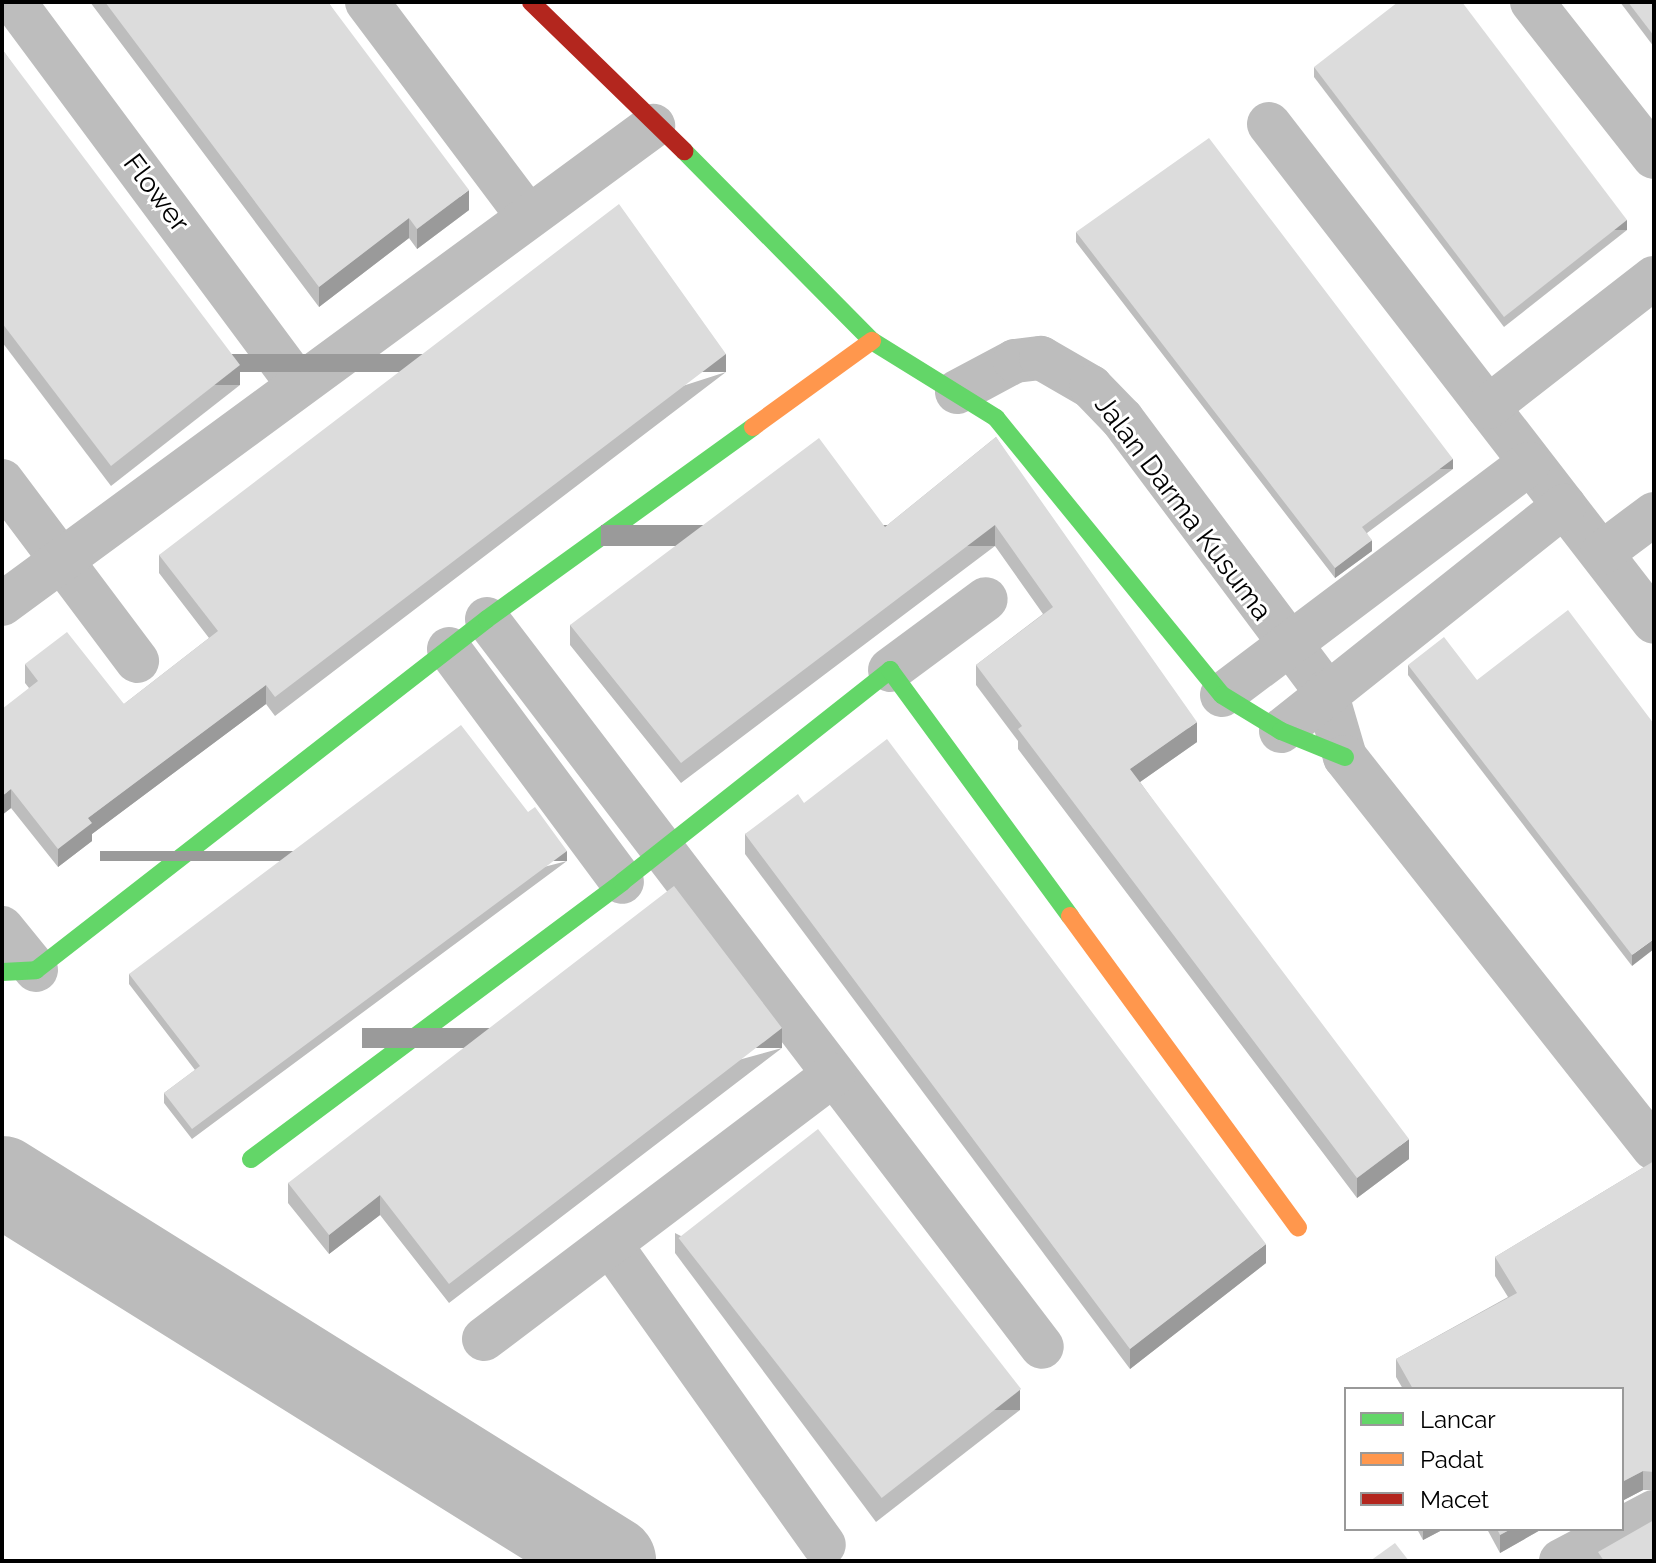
<!DOCTYPE html>
<style>
body{margin:0}
#map{position:relative;width:1656px;height:1563px;overflow:hidden;background:#fff;font-family:Raleway,sans-serif}
div>[style]{position:absolute}
.river>*{height:90px;margin:-45px;padding:0 45px;transform-origin:45px;border-radius:45px;background:#bbb}
.street>*{height:44px;margin:-22px;padding:0 22px;transform-origin:22px;border-radius:22px;background:#bdbdbd}
.fast>*{height:18px;margin:-9px;padding:0 9px;transform-origin:9px;border-radius:9px;background:#63d668}
.slow>*{height:18px;margin:-9px;padding:0 9px;transform-origin:9px;border-radius:9px;background:#ff974d}
.jam>*{height:18px;margin:-9px;padding:0 9px;transform-origin:9px;border-radius:9px;background:#b3261e}
.wall>*{inset:0;background:#bdbdbd}
.shaded-wall>*{inset:0;background:#9a9a9a;transform-origin:0 0}
.building>*{inset:0;background:#dcdcdc;transform-origin:0 0}
span{translate:-50% -50%;white-space:nowrap;text-align:center;line-height:1.15;-webkit-text-stroke:6px #fff;paint-order:stroke}
.street-label{font-size:28px;color:#000}
.frame{position:absolute;inset:0;border:4px solid #000;pointer-events:none}
.legend{position:absolute;left:1344px;top:1387px;width:280px;height:144px;box-sizing:border-box;background:#fff;border:2px solid #999;margin:0;padding:10px 14px;list-style:none;font-size:24px;color:#000}
.legend li{display:flex;align-items:center;gap:16px;height:40px}
.legend b{width:40px;border:2px solid #999}
</style>
<div id="map">
<div class="river">
<i style="left:2px;top:1181px;width:718px;rotate:31.96deg"></i>
</div>
<div class="street">
<i style="left:14px;top:2px;width:475px;rotate:53.4deg"></i>
<i style="left:367px;top:2px;width:266px;rotate:53.1deg"></i>
<i style="left:1532px;top:2px;width:197px;rotate:51.8deg"></i>
<i style="left:1269px;top:124px;width:629px;rotate:52.29deg"></i>
<i style="left:957px;top:392px;width:66px;rotate:-28.1deg"></i>
<i style="left:1015px;top:361px;width:26px;rotate:-7deg"></i>
<i style="left:1041px;top:358px;width:58px;rotate:30.1deg"></i>
<i style="left:1091px;top:387px;width:45px;rotate:45.9deg"></i>
<i style="left:1122px;top:419px;width:341px;rotate:53.2deg"></i>
<i style="left:1326px;top:692px;width:68px;rotate:73.7deg"></i>
<i style="left:1345px;top:757px;width:498px;rotate:51.7deg"></i>
<i style="left:1488px;top:407px;width:210px;rotate:-37.9deg"></i>
<i style="left:2px;top:481px;width:225px;rotate:53.1deg"></i>
<i style="left:1602px;top:553px;width:65px;rotate:-36.9deg"></i>
<i style="left:2px;top:604px;width:808px;rotate:-36.29deg"></i>
<i style="left:487px;top:619px;width:915px;rotate:52.68deg"></i>
<i style="left:449px;top:649px;width:290px;rotate:53.4deg"></i>
<i style="left:890px;top:670px;width:119px;rotate:-36.5deg"></i>
<i style="left:1222px;top:695px;width:384px;rotate:-37deg"></i>
<i style="left:1281px;top:731px;width:362px;rotate:-38.5deg"></i>
<i style="left:2px;top:928px;width:54px;rotate:51deg"></i>
<i style="left:610px;top:1244px;width:369px;rotate:54.6deg"></i>
<i style="left:484px;top:1339px;width:438px;rotate:-37.1deg"></i>
<i style="left:1561px;top:1561px;width:105px;rotate:-27.8deg"></i>
</div>
<div class="fast">
<i style="left:684px;top:151px;width:267px;rotate:45.3deg"></i>
<i style="left:872px;top:341px;width:146px;rotate:31.8deg"></i>
<i style="left:996px;top:418px;width:357px;rotate:50.8deg"></i>
<i style="left:1222px;top:695px;width:69px;rotate:31.4deg"></i>
<i style="left:1281px;top:731px;width:69px;rotate:22.1deg"></i>
<i style="left:2px;top:972px;width:34px;rotate:-3deg"></i>
<i style="left:36px;top:970px;width:571px;rotate:-37.89deg"></i>
<i style="left:487px;top:619px;width:328px;rotate:-35.8deg"></i>
<i style="left:251px;top:1159px;width:463px;rotate:-36.7deg"></i>
<i style="left:622px;top:882px;width:342px;rotate:-38.3deg"></i>
<i style="left:890px;top:670px;width:305px;rotate:53.8deg"></i>
</div>
<div class="slow">
<i style="left:753px;top:427px;width:147px;rotate:-35.9deg"></i>
<i style="left:1070px;top:916px;width:386px;rotate:53.8deg"></i>
</div>
<div class="jam">
<i style="left:531px;top:2px;width:214px;rotate:44.2deg"></i>
</div>
<div class="wall">
<i style="clip-path:polygon(90px 2px,328px 2px,469px 210px,417px 249px,409px 238px,319px 307px)"></i>
<i style="clip-path:polygon(1620px 2px,1654px 2px,1654px 47px)"></i>
<i style="clip-path:polygon(2px 49px,240px 385px,111px 486px,2px 342px)"></i>
<i style="clip-path:polygon(1314px 67px,1627px 230px,1504px 327px,1314px 77px)"></i>
<i style="clip-path:polygon(1076px 232px,1453px 469px,1367px 533px,1372px 551px,1335px 578px,1076px 242px)"></i>
<i style="clip-path:polygon(726px 372px,275px 716px,266px 704px,92px 834px,92px 841px,58px 867px,11px 808px,2px 815px,29px 688px,25px 683px,25px 664px,124px 704px,209px 638px,159px 573px,159px 555px)"></i>
<i style="clip-path:polygon(996px 437px,1197px 742px,1140px 782px,1409px 1159px,1357px 1198px,1018px 749px,1018px 741px,976px 685px,976px 665px,1043px 614px,995px 546px,681px 783px,570px 645px,570px 625px,885px 527px)"></i>
<i style="clip-path:polygon(1408px 665px,1477px 680px,1654px 724px,1632px 966px,1408px 675px)"></i>
<i style="clip-path:polygon(804px 803px,1266px 1263px,1130px 1369px,745px 854px,745px 834px)"></i>
<i style="clip-path:polygon(567px 861px,192px 1139px,164px 1103px,164px 1093px,195px 1070px,129px 984px,129px 974px)"></i>
<i style="clip-path:polygon(782px 1048px,449px 1303px,380px 1215px,329px 1254px,288px 1203px,288px 1183px)"></i>
<i style="clip-path:polygon(1654px 1161px,1654px 1490px,1643px 1490px,1622px 1501px,1622px 1389px,1403px 1389px,1396px 1377px,1396px 1359px,1508px 1297px,1495px 1276px,1495px 1257px)"></i>
<i style="clip-path:polygon(675px 1233px,1020px 1410px,876px 1522px,675px 1253px)"></i>
<i style="clip-path:polygon(1417px 1529px,1444px 1529px,1423px 1540px)"></i>
<i style="clip-path:polygon(1487px 1529px,1542px 1529px,1500px 1553px)"></i>
<i style="clip-path:polygon(1598px 1552px,1654px 1561px,1598px 1561px)"></i>
</div>
<div class="shaded-wall">
<i style="clip-path:polygon(469px 190px,469px 210px,417px 249px,417px 229px)"></i>
<i style="clip-path:polygon(409px 218px,409px 238px,319px 307px,319px 287px)"></i>
<i style="left:1627px;top:220px;width:10px;height:157px;rotate:90deg"></i>
<i style="left:726px;top:354px;width:18px;height:567px;rotate:90deg"></i>
<i style="left:240px;top:365px;width:20px;height:164px;rotate:90deg"></i>
<i style="left:1453px;top:459px;width:10px;height:114px;rotate:90deg"></i>
<i style="left:995px;top:525px;width:21px;height:394px;rotate:90deg"></i>
<i style="clip-path:polygon(1372px 540px,1372px 551px,1335px 578px,1335px 568px)"></i>
<i style="clip-path:polygon(266px 685px,266px 704px,92px 834px,92px 841px,58px 867px,58px 849px,88px 818px)"></i>
<i style="clip-path:polygon(1197px 722px,1197px 742px,1130px 789px,1130px 769px)"></i>
<i style="clip-path:polygon(11px 789px,11px 808px,2px 815px,2px 796px)"></i>
<i style="left:567px;top:851px;width:10px;height:467px;rotate:90deg"></i>
<i style="clip-path:polygon(1654px 939px,1654px 949px,1632px 966px,1632px 955px)"></i>
<i style="left:782px;top:1028px;width:20px;height:420px;rotate:90deg"></i>
<i style="clip-path:polygon(1409px 1139px,1409px 1159px,1357px 1198px,1357px 1178px)"></i>
<i style="clip-path:polygon(380px 1195px,380px 1215px,329px 1254px,329px 1235px)"></i>
<i style="clip-path:polygon(1266px 1244px,1266px 1263px,1130px 1369px,1130px 1349px)"></i>
<i style="left:1020px;top:1390px;width:20px;height:182px;rotate:90deg"></i>
<i style="clip-path:polygon(1643px 1471px,1643px 1490px,1622px 1501px,1622px 1482px)"></i>
<i style="clip-path:polygon(1423px 1529px,1444px 1529px,1423px 1540px)"></i>
<i style="clip-path:polygon(1511px 1529px,1542px 1529px,1500px 1553px,1500px 1535px)"></i>
</div>
<div class="building">
<i style="clip-path:polygon(105px 2px,328px 2px,469px 190px,417px 229px,409px 218px,319px 287px)"></i>
<i style="clip-path:polygon(1398px 2px,1462px 2px,1627px 220px,1504px 317px,1314px 67px)"></i>
<i style="clip-path:polygon(1628px 2px,1654px 2px,1654px 36px)"></i>
<i style="clip-path:polygon(2px 49px,240px 365px,111px 466px,2px 323px)"></i>
<i style="clip-path:polygon(1209px 138px,1453px 459px,1362px 527px,1372px 540px,1335px 568px,1076px 232px)"></i>
<i style="clip-path:polygon(619px 204px,726px 354px,275px 697px,266px 685px,88px 818px,92px 823px,58px 849px,11px 789px,2px 796px,2px 709px,38px 681px,25px 664px,67px 632px,124px 704px,218px 631px,159px 555px)"></i>
<i style="clip-path:polygon(996px 437px,1197px 722px,1130px 769px,1409px 1139px,1357px 1178px,1018px 729px,1022px 726px,976px 665px,1053px 607px,995px 525px,681px 763px,570px 625px,819px 438px,885px 527px)"></i>
<i style="clip-path:polygon(1568px 610px,1654px 724px,1654px 939px,1632px 955px,1408px 665px,1444px 637px,1477px 680px)"></i>
<i style="clip-path:polygon(461px 725px,528px 812px,535px 807px,567px 851px,192px 1129px,164px 1093px,200px 1066px,129px 974px)"></i>
<i style="clip-path:polygon(887px 739px,1266px 1244px,1130px 1349px,745px 834px,798px 794px,804px 803px)"></i>
<i style="clip-path:polygon(674px 886px,782px 1028px,449px 1284px,380px 1195px,329px 1235px,288px 1183px)"></i>
<i style="left:818px;top:1129px;width:330px;height:177px;rotate:52deg"></i>
<i style="clip-path:polygon(1654px 1161px,1654px 1472px,1643px 1471px,1622px 1482px,1622px 1389px,1413px 1389px,1396px 1359px,1517px 1293px,1495px 1257px)"></i>
<i style="clip-path:polygon(1654px 1520px,1654px 1561px,1604px 1561px,1598px 1552px)"></i>
<i style="clip-path:polygon(1497px 1529px,1511px 1529px,1500px 1535px)"></i>
<i style="clip-path:polygon(1395px 1543px,1409px 1561px,1370px 1561px)"></i>
</div>
<div class="street-label">
<span style="left:156px;top:193px;rotate:53deg">Flower</span>
<span style="left:1183px;top:508px;rotate:53deg">Jalan Darma Kusuma</span>
</div>
<div class="frame"></div>
<ul class="legend">
<li><b style="height:10px;background:#63d668"></b>Lancar</li>
<li><b style="height:10px;background:#ff974d"></b>Padat</li>
<li><b style="height:10px;background:#b3261e"></b>Macet</li>
</ul>
</div>
